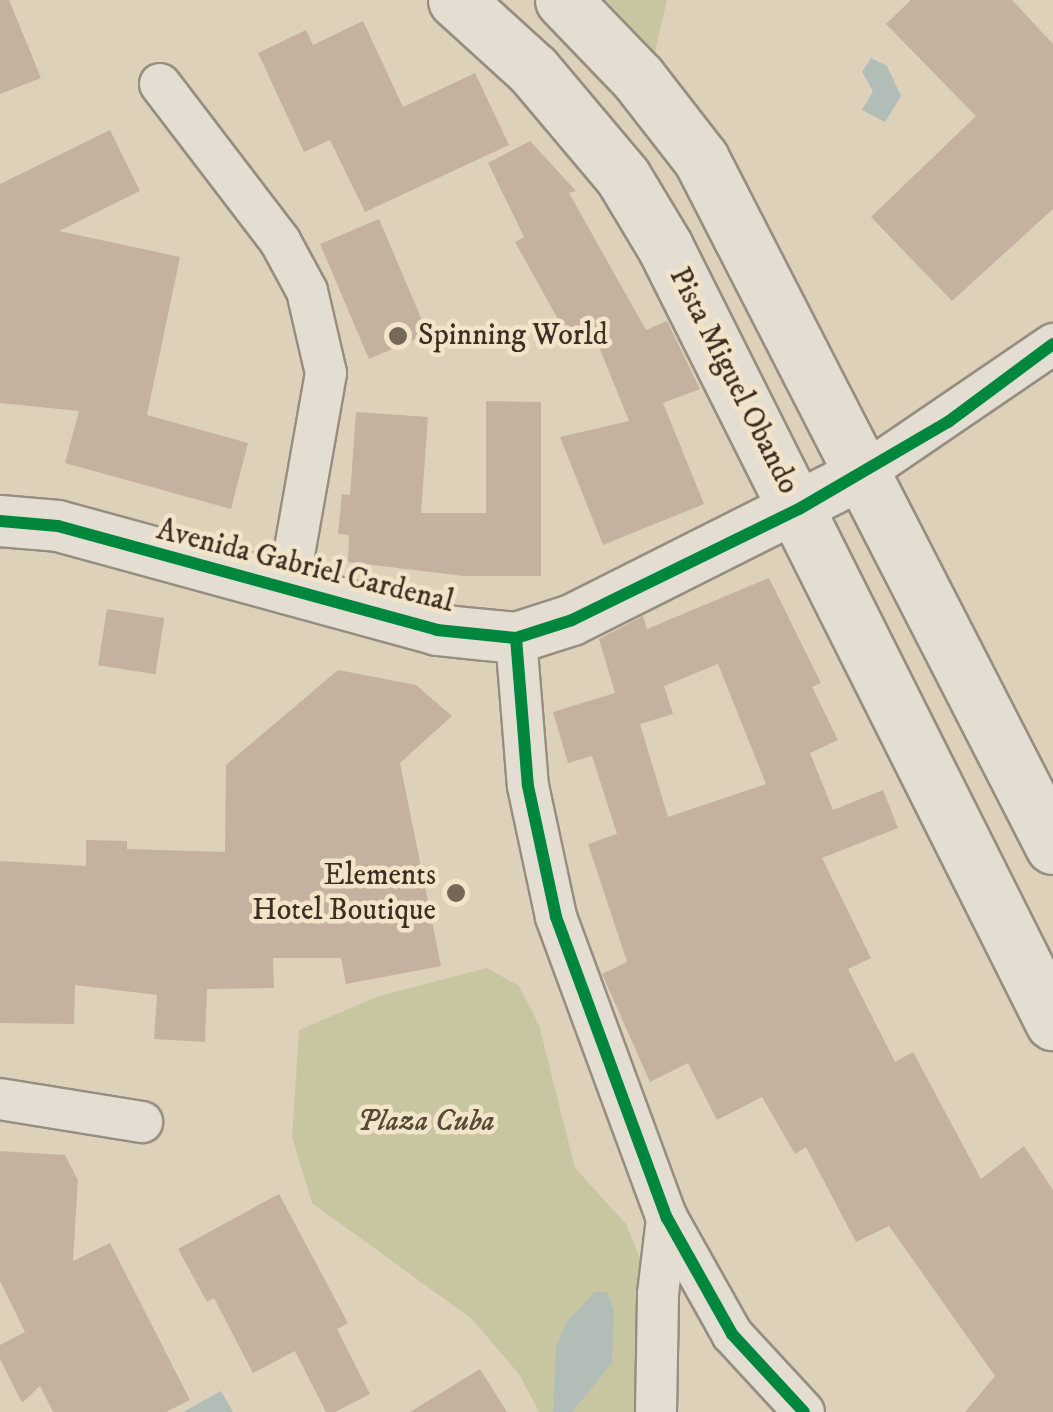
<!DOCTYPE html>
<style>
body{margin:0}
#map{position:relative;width:1053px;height:1412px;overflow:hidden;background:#ddd1ba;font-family:"IM FELL DW Pica",serif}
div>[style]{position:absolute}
.green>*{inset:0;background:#c8c6a0}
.water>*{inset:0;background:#b2bdb7}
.building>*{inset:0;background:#c4b1a0;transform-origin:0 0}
.roads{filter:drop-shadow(2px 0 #968e80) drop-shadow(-2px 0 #968e80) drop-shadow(0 2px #968e80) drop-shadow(0 -2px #968e80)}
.minor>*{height:40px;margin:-20px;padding:0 20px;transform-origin:20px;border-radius:20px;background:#e4ded2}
.tertiary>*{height:50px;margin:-25px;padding:0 25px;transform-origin:25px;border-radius:25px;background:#e4ded2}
.secondary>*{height:55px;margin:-27.5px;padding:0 27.5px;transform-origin:27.5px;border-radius:27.5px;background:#e4ded2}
.cycleway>*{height:12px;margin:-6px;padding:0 6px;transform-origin:6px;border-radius:6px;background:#00873e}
.dots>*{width:28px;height:28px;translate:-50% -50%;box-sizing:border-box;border:5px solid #f2e4c9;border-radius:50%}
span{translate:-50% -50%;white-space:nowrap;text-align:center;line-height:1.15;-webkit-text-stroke:9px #f2e4c9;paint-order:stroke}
.poi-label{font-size:30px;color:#3b2f24}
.left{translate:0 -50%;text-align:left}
.right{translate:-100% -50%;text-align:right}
.street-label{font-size:30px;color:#3b2f24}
.park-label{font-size:30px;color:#544b38;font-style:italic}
</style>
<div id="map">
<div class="green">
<i style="clip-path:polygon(606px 0,667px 0,655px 52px)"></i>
<i style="clip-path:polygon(487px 968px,519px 986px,539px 1025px,575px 1168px,626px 1224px,642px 1263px,650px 1412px,539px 1412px,519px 1374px,472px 1319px,312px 1203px,292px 1137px,299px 1030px,379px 996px)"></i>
</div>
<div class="water">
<i style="clip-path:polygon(871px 58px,887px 66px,901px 96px,885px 122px,862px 110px,873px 91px,862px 72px)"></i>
<i style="clip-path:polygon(595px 1292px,607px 1292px,614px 1310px,612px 1363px,572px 1412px,553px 1412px,556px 1347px,567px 1321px)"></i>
<i style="clip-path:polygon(221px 1391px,233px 1412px,183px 1412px)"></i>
</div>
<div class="building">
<i style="clip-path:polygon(0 0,9px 0,41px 78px,0 94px)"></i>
<i style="clip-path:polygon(911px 0,1012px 0,1053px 44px,1053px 209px,952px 301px,871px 217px,976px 116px,886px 24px)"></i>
<i style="clip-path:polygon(363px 21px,403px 107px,475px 73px,509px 145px,365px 212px,330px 140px,304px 152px,258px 53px,306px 30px,313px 45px)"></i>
<i style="clip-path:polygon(110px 130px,140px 191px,59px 231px,180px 257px,147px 415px,248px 443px,231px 509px,65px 463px,79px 411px,0 403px,0 184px)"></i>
<i style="clip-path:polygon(530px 141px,576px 191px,569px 193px,646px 330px,667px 321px,700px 389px,663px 403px,704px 504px,603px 545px,560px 437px,629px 421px,595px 337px,574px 348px,515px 242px,524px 237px,488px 163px)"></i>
<i style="left:379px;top:219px;width:125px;height:64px;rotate:67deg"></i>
<i style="clip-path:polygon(486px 401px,541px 402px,541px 576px,464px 576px,348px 562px,349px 535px,338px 534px,342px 494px,350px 495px,356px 412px,428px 417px,421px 513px,486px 513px)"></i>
<i style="clip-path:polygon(evenodd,769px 578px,821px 683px,812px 687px,838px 740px,810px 753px,833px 810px,883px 790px,898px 828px,822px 858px,871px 958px,848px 969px,895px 1062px,913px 1052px,981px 1179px,1024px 1146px,1053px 1190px,1053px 1412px,965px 1412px,995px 1376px,889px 1226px,856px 1242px,806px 1147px,795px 1154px,762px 1097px,717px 1120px,688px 1063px,650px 1082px,602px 974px,627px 962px,588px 844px,617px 834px,592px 756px,568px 763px,553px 712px,615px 693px,599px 639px,643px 616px,647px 629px,769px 578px,718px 664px,766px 784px,668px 817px,640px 724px,673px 714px,664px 686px,718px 664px)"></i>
<i style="left:107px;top:609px;width:58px;height:57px;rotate:9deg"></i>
<i style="clip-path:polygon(338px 670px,416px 685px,452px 716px,400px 763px,441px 966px,346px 984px,341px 958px,273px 958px,274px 988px,207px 989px,205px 1042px,154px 1039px,157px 995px,75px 985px,74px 1024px,0 1023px,0 861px,86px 866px,86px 840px,127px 841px,127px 849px,225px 852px,226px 765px)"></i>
<i style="clip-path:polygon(0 1151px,65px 1155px,78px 1180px,73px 1261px,110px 1243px,190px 1400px,166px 1412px,53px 1412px,40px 1386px,22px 1403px,0 1359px,0 1345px,25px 1332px,0 1281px)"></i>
<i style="clip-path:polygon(279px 1194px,348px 1323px,337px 1329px,370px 1394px,335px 1412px,326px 1412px,295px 1351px,253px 1373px,214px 1298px,207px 1302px,178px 1249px)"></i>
<i style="clip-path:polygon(480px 1369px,507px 1412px,410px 1412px)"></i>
</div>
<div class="roads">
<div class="minor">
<i style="left:160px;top:84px;width:198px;rotate:52.6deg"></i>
<i style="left:280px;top:241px;width:57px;rotate:61.6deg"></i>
<i style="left:307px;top:291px;width:84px;rotate:77deg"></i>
<i style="left:326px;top:373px;width:224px;rotate:100deg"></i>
<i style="left:864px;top:473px;width:229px;rotate:-34.3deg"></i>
<i style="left:516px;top:638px;width:148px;rotate:85.4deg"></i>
<i style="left:528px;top:786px;width:134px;rotate:77.9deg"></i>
<i style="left:556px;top:917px;width:321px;rotate:69.8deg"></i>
<i style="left:667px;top:1218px;width:133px;rotate:60.7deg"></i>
<i style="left:732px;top:1334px;width:106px;rotate:47.3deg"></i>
<i style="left:0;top:1099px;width:144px;rotate:9.2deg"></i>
<i style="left:656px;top:1412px;width:118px;rotate:-89deg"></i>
<i style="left:658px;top:1294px;width:77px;rotate:-83.2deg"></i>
</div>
<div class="tertiary">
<i style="left:0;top:521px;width:58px;rotate:4.9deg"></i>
<i style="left:58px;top:526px;width:393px;rotate:15.3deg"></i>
<i style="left:437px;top:630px;width:79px;rotate:5.8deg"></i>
<i style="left:516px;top:638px;width:59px;rotate:-17.8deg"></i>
<i style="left:572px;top:620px;width:327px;rotate:-26.7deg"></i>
</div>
<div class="secondary">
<i style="left:456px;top:0;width:104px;rotate:42.3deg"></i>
<i style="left:533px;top:70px;width:140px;rotate:49.9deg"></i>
<i style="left:623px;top:177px;width:82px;rotate:59deg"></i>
<i style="left:665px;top:247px;width:867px;rotate:63.41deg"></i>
<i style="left:563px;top:0;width:108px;rotate:46.1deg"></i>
<i style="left:638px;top:78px;width:103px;rotate:52.1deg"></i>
<i style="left:701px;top:159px;width:772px;rotate:62.87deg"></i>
</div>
</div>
<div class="cycleway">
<i style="left:0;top:521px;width:58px;rotate:4.9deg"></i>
<i style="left:58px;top:526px;width:393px;rotate:15.3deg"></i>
<i style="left:437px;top:630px;width:79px;rotate:5.8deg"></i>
<i style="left:516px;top:638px;width:59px;rotate:-17.8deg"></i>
<i style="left:572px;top:620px;width:253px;rotate:-26.1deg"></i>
<i style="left:799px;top:509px;width:173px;rotate:-30.3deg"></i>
<i style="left:948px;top:422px;width:131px;rotate:-36.6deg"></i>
<i style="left:516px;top:638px;width:148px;rotate:85.4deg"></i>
<i style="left:528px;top:786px;width:134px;rotate:77.9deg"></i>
<i style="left:556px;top:917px;width:321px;rotate:69.8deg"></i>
<i style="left:667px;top:1218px;width:133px;rotate:60.7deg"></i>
<i style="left:732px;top:1334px;width:106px;rotate:47.3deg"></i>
</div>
<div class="dots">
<i style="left:398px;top:336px;background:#746858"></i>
<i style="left:456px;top:893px;background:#746858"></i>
</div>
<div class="poi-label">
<span class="left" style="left:418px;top:336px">Spinning World</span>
<span class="right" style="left:436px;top:893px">Elements<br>Hotel Boutique</span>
</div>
<div class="street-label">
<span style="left:733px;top:381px;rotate:63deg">Pista Miguel Obando</span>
<span style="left:305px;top:567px;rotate:14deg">Avenida Gabriel Cardenal</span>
</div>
<div class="park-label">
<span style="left:426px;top:1122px">Plaza Cuba</span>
</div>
</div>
